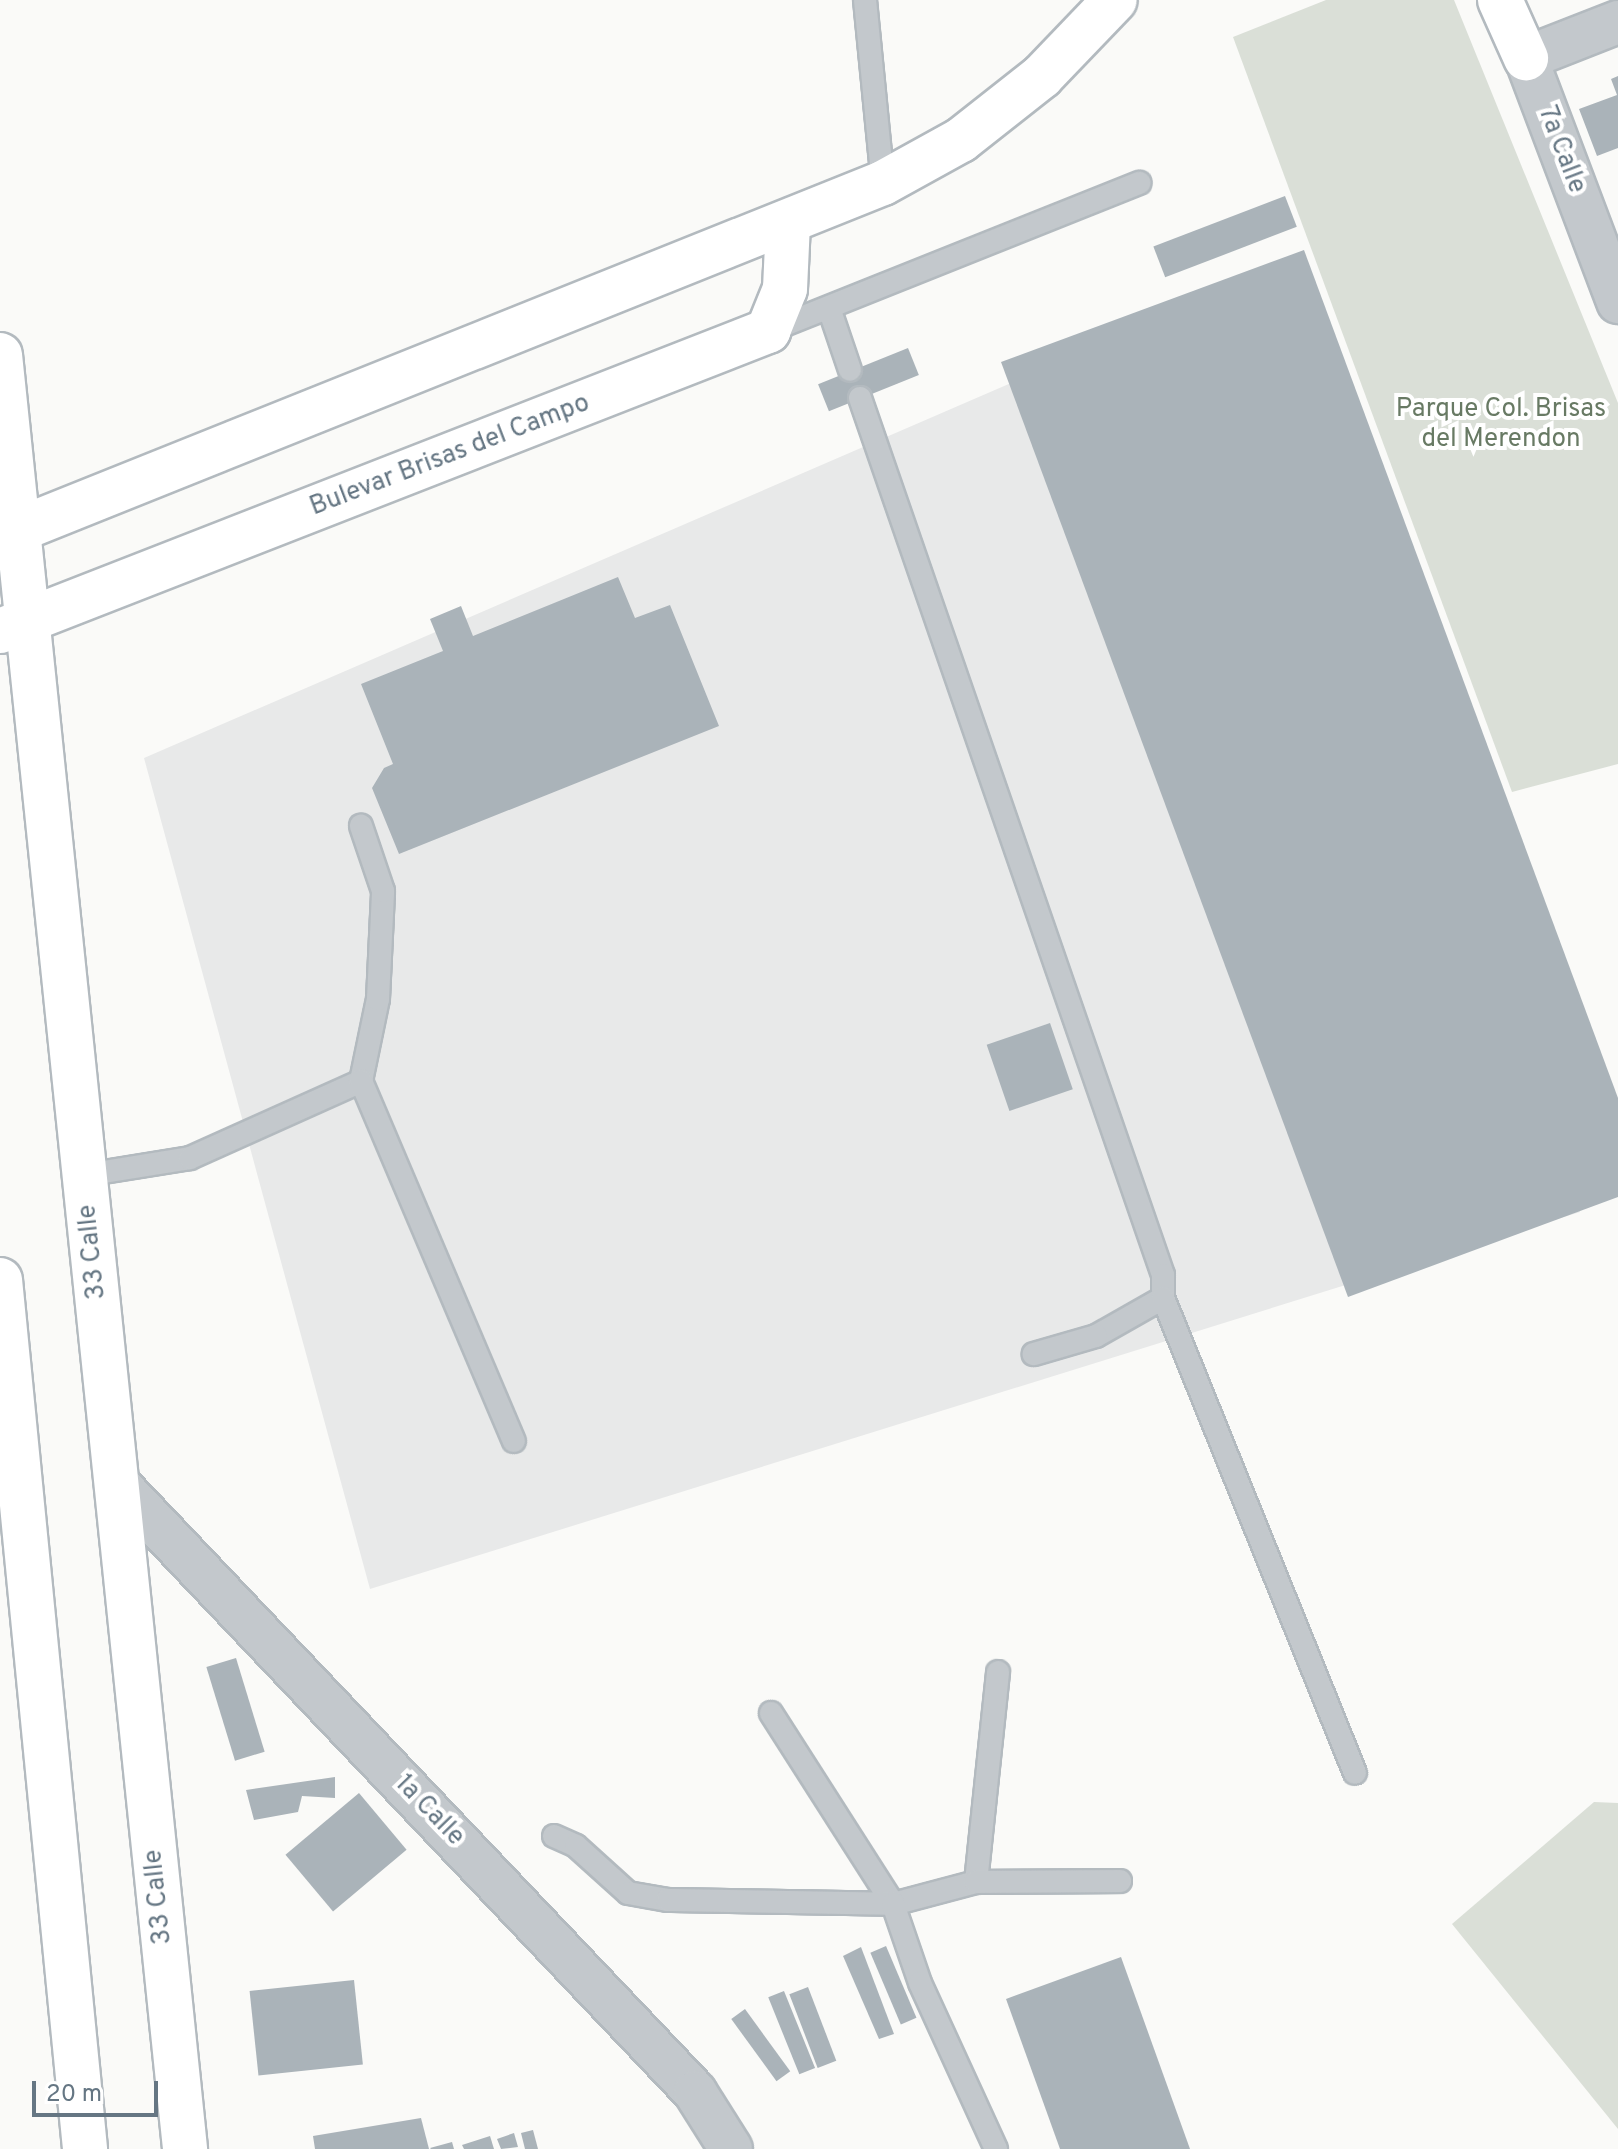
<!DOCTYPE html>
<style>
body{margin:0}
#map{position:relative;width:1618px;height:2149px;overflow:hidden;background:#fafaf8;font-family:Overpass,sans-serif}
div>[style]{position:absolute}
.built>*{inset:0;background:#e8e9e9}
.green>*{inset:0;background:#dadfd7}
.building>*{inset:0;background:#aab3b9;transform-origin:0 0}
.roads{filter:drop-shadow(2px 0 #b3babf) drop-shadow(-2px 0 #b3babf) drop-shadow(0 2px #b3babf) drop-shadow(0 -2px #b3babf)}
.lane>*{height:22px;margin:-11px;padding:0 11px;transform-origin:11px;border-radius:11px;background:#c3c8cc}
.street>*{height:42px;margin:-21px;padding:0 21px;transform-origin:21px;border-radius:21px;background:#c3c8cc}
.secondary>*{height:44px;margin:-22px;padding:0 22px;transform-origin:22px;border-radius:22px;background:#fff}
.primary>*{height:44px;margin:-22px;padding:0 22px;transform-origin:22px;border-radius:22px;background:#fff}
span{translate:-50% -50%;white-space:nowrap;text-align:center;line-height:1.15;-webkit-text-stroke:8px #fff;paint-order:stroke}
.street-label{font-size:26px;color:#657683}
.park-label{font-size:26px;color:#687a64}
.scale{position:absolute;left:32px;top:2081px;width:126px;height:36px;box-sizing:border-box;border:4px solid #657683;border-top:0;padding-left:10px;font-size:24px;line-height:28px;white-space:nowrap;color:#657683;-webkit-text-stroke:6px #fff;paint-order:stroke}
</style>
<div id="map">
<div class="built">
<i style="clip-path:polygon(1224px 291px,1580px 1212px,370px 1589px,144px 758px)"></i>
</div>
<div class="green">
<i style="clip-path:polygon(1326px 0,1454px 0,1618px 403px,1618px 764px,1512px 792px,1233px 37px)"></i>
<i style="clip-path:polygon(1594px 1802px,1618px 1803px,1618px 2129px,1452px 1924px)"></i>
</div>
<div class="building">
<i style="clip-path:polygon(1618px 76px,1618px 148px,1597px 156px,1579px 109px,1617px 95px,1611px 79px)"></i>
<i style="left:1285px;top:196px;width:33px;height:141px;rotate:69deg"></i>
<i style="clip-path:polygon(1304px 250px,1618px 1098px,1618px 1197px,1348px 1297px,1001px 362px)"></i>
<i style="left:908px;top:348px;width:29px;height:97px;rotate:68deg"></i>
<i style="clip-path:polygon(618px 577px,635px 618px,670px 605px,719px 726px,399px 854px,372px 788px,384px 768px,393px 764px,361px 684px,443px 651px,430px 619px,461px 606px,473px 636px)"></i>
<i style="left:1050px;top:1023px;width:70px;height:67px;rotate:71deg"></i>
<i style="left:236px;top:1658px;width:98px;height:31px;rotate:73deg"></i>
<i style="clip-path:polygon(335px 1777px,335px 1798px,302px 1796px,298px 1812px,254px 1820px,246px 1790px)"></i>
<i style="left:359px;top:1793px;width:74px;height:96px;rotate:50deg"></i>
<i style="left:886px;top:1946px;width:78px;height:17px;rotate:67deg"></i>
<i style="clip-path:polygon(861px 1947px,894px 2034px,879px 2039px,843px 1956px)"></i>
<i style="clip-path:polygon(1121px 1957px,1190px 2149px,1060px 2149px,1006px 1999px)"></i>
<i style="left:354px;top:1980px;width:85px;height:105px;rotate:84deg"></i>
<i style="left:808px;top:1987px;width:79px;height:20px;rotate:69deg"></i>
<i style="left:784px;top:1991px;width:83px;height:17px;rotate:68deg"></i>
<i style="left:745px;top:2009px;width:77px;height:17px;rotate:54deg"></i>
<i style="clip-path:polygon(421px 2118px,429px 2149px,315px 2149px,313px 2136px)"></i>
<i style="clip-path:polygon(533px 2130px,538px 2149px,525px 2149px,521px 2133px)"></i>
<i style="clip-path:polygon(514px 2133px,518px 2147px,501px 2149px,497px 2139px)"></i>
<i style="clip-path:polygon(490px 2136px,494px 2149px,464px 2149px,462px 2145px)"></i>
<i style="clip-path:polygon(452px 2142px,454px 2149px,431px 2149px,430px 2148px)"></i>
</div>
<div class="roads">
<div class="lane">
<i style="left:865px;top:0;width:184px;rotate:84.4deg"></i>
<i style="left:829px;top:308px;width:65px;rotate:71.3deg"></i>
<i style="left:769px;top:331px;width:399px;rotate:-21.8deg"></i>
<i style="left:860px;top:398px;width:928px;rotate:70.94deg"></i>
<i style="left:1163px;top:1275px;width:23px;rotate:90deg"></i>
<i style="left:1163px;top:1298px;width:77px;rotate:150.4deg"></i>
<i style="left:1096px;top:1336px;width:65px;rotate:163.8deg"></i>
<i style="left:361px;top:1081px;width:84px;rotate:-78.3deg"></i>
<i style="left:378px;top:999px;width:108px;rotate:-87.3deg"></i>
<i style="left:383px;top:891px;width:69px;rotate:-108.7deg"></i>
<i style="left:85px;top:1175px;width:106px;rotate:-9.2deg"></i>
<i style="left:190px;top:1158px;width:188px;rotate:-24.2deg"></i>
<i style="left:361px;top:1081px;width:391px;rotate:67deg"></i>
<i style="left:1163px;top:1298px;width:512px;rotate:67.99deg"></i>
<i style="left:771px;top:1713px;width:227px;rotate:57.4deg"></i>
<i style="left:893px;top:1904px;width:86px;rotate:-14.8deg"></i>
<i style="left:976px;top:1882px;width:211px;rotate:-84deg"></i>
<i style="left:554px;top:1836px;width:24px;rotate:24deg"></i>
<i style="left:576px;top:1846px;width:70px;rotate:42.1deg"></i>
<i style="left:628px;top:1893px;width:41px;rotate:9.9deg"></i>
<i style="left:668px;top:1900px;width:225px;rotate:1deg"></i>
<i style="left:893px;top:1904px;width:83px;rotate:71.1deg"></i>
<i style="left:920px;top:1983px;width:183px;rotate:65.4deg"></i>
<i style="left:976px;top:1882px;width:144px;rotate:-0.4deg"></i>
</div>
<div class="street">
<i style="left:1618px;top:22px;width:99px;rotate:158.6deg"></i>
<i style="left:1526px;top:58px;width:261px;rotate:69.3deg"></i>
<i style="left:116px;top:1482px;width:841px;rotate:46.49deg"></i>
<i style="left:695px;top:2092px;width:67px;rotate:57.7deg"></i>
</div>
<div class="secondary">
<i style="left:1500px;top:0;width:64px;rotate:65.9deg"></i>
<i style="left:0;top:537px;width:951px;rotate:-21.85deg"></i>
<i style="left:883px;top:183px;width:89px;rotate:-28.9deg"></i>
<i style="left:961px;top:140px;width:103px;rotate:-38.3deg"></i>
<i style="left:1042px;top:76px;width:105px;rotate:-46.2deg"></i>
<i style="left:0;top:631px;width:825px;rotate:-21.34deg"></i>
<i style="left:768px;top:331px;width:45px;rotate:-68deg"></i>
<i style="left:785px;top:289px;width:67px;rotate:-87.4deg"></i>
</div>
<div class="primary">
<i style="left:0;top:355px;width:1804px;rotate:84.11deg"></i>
<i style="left:0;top:1280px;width:873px;rotate:84.41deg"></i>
</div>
</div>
<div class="street-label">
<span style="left:1561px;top:150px;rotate:69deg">7a Calle</span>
<span style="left:450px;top:456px;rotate:-21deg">Bulevar Brisas del Campo</span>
<span style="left:93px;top:1252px;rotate:-96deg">33 Calle</span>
<span style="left:429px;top:1811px;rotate:46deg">1a Calle</span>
<span style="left:159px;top:1897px;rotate:-96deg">33 Calle</span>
</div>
<div class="park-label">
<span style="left:1501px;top:425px">Parque Col. Brisas<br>del Merendon</span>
</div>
<div class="scale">20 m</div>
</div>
